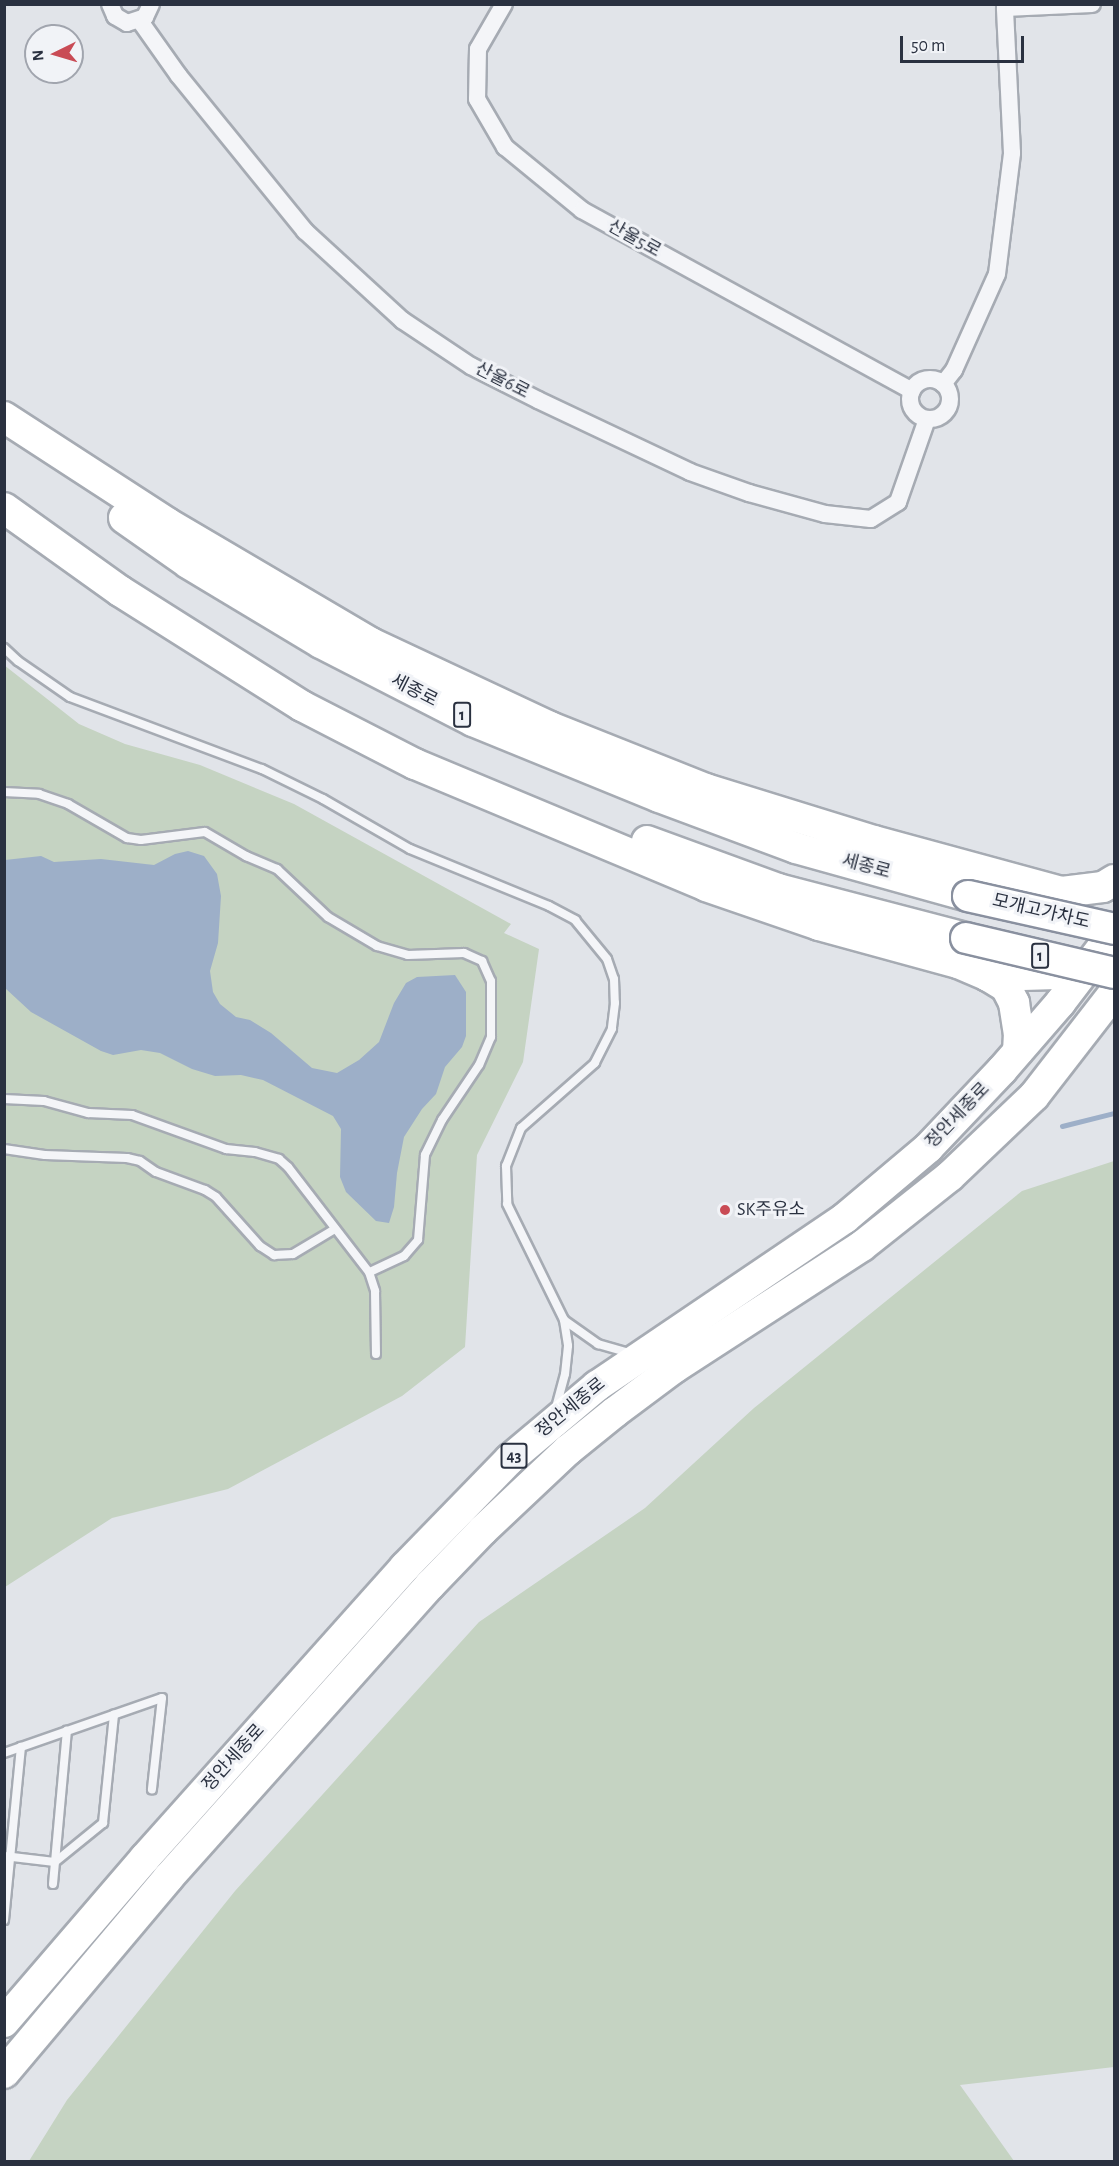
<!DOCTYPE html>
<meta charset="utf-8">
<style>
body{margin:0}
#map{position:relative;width:1119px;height:2166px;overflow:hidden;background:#e1e4e9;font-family:"Alegreya Sans","Noto Sans KR",sans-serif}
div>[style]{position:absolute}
.green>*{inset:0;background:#c5d3c2}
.water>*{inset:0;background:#9dafc8}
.stream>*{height:5px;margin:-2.5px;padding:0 2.5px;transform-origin:2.5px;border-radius:2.5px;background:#9dafc8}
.roads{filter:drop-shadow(2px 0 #a6abb3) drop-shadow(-2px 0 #a6abb3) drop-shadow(0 2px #a6abb3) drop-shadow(0 -2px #a6abb3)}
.lane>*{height:8px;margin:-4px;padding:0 4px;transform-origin:4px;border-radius:4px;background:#f4f5f8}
.street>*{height:16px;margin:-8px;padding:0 8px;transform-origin:8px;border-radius:8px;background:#f4f5f8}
.street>.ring{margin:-8px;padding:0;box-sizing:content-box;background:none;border:16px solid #f4f5f8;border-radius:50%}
.highway>*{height:30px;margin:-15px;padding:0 15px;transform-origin:15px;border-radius:15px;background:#fff}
.bridges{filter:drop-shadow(2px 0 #89909f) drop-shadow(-2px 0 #89909f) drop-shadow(0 2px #89909f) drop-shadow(0 -2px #89909f)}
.highway-bridge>*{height:30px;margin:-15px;padding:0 15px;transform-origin:15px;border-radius:15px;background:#fff}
.dots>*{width:16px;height:16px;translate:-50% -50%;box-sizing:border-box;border:3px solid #f1f3f7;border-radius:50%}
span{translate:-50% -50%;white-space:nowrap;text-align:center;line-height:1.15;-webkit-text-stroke:6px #f1f3f7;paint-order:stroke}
.shield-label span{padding:2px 4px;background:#f1f3f7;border:2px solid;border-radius:4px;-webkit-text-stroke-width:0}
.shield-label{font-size:16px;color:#2a3140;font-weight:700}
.street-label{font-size:18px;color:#2a3140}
.poi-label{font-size:18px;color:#2a3140}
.left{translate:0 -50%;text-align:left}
.frame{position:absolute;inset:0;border:6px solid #2a3140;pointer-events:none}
.north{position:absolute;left:24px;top:24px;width:60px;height:60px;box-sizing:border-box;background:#f1f3f7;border:2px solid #a1a5ae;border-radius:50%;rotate:265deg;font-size:16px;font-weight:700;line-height:24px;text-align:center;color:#2a3140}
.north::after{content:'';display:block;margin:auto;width:21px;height:27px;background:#c94b55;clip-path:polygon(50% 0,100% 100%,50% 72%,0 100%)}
.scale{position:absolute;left:900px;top:36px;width:124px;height:27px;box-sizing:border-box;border:3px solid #2a3140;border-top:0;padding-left:8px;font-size:18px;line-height:21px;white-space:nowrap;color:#2a3140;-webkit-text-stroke:4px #f1f3f7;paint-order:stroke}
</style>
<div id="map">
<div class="green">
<i style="clip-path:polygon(4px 665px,79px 724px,125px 744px,200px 765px,294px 804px,511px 924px,504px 933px,539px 949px,523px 1062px,477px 1155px,465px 1347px,402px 1396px,228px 1489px,112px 1518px,5px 1587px)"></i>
<i style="clip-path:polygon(1114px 1161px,1114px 2067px,960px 2085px,1014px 2161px,29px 2161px,67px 2100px,235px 1891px,479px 1622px,645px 1508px,754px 1408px,1022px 1191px)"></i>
</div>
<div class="water">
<i style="clip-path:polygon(188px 851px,204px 856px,217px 874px,221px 896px,218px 943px,210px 971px,213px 992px,220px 1004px,236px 1017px,250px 1020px,271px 1033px,312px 1068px,337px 1073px,359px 1060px,379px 1042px,394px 1003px,406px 983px,417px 977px,455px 975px,466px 992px,466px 1036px,462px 1047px,445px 1067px,436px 1094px,422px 1109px,404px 1137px,397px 1173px,394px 1207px,389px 1223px,376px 1221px,346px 1192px,340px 1177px,341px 1129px,333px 1116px,263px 1080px,241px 1075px,215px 1076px,192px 1069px,160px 1053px,141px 1050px,113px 1055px,101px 1051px,31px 1012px,5px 988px,5px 860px,41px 856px,54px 862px,101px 859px,154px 865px,175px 854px)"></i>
</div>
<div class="stream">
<i style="left:1062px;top:1126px;width:54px;rotate:-14deg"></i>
</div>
<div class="roads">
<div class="lane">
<i style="left:4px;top:648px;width:19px;rotate:43deg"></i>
<i style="left:18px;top:661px;width:63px;rotate:34.7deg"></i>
<i style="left:70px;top:697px;width:205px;rotate:20.6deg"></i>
<i style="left:262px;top:769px;width:68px;rotate:26.2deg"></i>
<i style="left:323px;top:799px;width:100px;rotate:29.9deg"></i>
<i style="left:410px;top:849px;width:150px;rotate:22.3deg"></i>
<i style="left:549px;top:906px;width:30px;rotate:28deg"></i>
<i style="left:575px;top:920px;width:50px;rotate:50.6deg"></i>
<i style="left:607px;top:959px;width:21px;rotate:71deg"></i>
<i style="left:614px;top:979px;width:24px;rotate:88deg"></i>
<i style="left:615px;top:1003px;width:26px;rotate:97deg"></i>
<i style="left:612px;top:1029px;width:38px;rotate:117deg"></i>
<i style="left:595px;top:1063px;width:98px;rotate:138.7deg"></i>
<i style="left:521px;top:1128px;width:41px;rotate:111.5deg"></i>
<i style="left:506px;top:1166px;width:38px;rotate:88deg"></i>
<i style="left:507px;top:1204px;width:129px;rotate:63.8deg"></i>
<i style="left:564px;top:1320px;width:26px;rotate:81deg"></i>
<i style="left:568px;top:1346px;width:28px;rotate:96deg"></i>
<i style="left:565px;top:1374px;width:35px;rotate:105deg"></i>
<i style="left:4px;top:792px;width:35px;rotate:3deg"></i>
<i style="left:39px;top:794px;width:31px;rotate:19deg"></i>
<i style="left:68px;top:804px;width:68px;rotate:30deg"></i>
<i style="left:127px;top:838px;width:14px;rotate:8deg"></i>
<i style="left:141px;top:840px;width:64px;rotate:-7.1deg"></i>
<i style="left:205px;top:832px;width:48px;rotate:30.3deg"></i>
<i style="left:246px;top:856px;width:34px;rotate:23deg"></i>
<i style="left:277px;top:869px;width:70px;rotate:43.3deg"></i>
<i style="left:328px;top:917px;width:57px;rotate:30.6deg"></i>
<i style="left:377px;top:946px;width:32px;rotate:16deg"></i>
<i style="left:408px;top:955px;width:56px;rotate:-2deg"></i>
<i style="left:464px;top:953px;width:20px;rotate:24deg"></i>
<i style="left:482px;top:961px;width:22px;rotate:66deg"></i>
<i style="left:491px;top:981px;width:56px;rotate:90deg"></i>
<i style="left:491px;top:1037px;width:30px;rotate:113deg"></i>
<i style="left:479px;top:1065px;width:66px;rotate:123.9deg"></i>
<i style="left:442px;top:1120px;width:39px;rotate:116deg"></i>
<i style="left:425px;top:1155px;width:85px;rotate:94.7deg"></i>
<i style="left:418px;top:1240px;width:21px;rotate:131deg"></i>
<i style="left:404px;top:1256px;width:38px;rotate:155deg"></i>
<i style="left:4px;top:1099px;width:40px;rotate:2.9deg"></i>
<i style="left:44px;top:1101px;width:46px;rotate:15.3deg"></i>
<i style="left:88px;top:1113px;width:44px;rotate:2.6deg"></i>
<i style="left:132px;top:1115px;width:100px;rotate:19.9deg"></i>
<i style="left:226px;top:1149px;width:29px;rotate:6deg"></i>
<i style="left:255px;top:1152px;width:25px;rotate:16deg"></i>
<i style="left:279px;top:1159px;width:12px;rotate:42deg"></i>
<i style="left:288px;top:1167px;width:133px;rotate:52.4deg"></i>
<i style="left:369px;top:1272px;width:20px;rotate:72deg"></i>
<i style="left:375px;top:1291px;width:63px;rotate:89.1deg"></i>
<i style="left:4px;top:1149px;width:41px;rotate:8.3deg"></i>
<i style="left:45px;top:1155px;width:82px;rotate:2.1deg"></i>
<i style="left:127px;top:1158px;width:13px;rotate:13deg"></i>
<i style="left:140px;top:1161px;width:19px;rotate:35deg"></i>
<i style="left:156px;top:1172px;width:52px;rotate:20.2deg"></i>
<i style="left:205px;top:1190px;width:13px;rotate:32deg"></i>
<i style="left:216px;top:1197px;width:66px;rotate:48.1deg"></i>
<i style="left:260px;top:1246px;width:17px;rotate:33deg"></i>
<i style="left:274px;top:1255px;width:19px;rotate:-3deg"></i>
<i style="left:293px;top:1254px;width:49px;rotate:-30.8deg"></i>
<i style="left:564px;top:1320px;width:42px;rotate:35.2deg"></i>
<i style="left:598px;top:1344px;width:29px;rotate:16deg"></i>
<i style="left:626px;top:1352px;width:7px"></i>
<i style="left:4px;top:1753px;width:167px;rotate:-19.2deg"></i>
<i style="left:162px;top:1698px;width:92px;rotate:96.3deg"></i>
<i style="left:4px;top:1856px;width:51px;rotate:6.7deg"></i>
<i style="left:55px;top:1862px;width:62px;rotate:-39.1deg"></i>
<i style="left:103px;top:1823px;width:109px;rotate:-84.2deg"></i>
<i style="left:53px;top:1884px;width:154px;rotate:-84.8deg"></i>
<i style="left:4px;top:1920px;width:174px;rotate:-84.4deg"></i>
</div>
<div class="street">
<i style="left:110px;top:4px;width:13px;rotate:67deg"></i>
<i style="left:115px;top:16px;width:14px;rotate:30deg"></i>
<i style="left:127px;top:23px;width:19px;rotate:-18deg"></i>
<i style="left:145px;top:17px;width:14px;rotate:-65deg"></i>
<i style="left:504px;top:4px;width:52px;rotate:120deg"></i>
<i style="left:478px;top:49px;width:50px;rotate:91.1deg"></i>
<i style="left:477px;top:99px;width:56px;rotate:59.7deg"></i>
<i style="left:505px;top:147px;width:99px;rotate:39.3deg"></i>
<i style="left:582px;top:210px;width:376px;rotate:28.7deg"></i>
<i style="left:1005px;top:4px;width:4px;rotate:90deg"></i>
<i style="left:1005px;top:8px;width:87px;rotate:-2.6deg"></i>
<i style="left:140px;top:21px;width:67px;rotate:54.7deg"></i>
<i style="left:179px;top:76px;width:200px;rotate:50.9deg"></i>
<i style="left:305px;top:231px;width:132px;rotate:42.5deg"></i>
<i style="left:402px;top:320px;width:83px;rotate:33.7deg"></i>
<i style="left:471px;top:366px;width:75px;rotate:26.9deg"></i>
<i style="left:538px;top:400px;width:168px;rotate:25.3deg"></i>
<i style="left:690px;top:472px;width:63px;rotate:19.6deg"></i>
<i style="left:749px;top:493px;width:79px;rotate:15.4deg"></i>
<i style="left:825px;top:514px;width:46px;rotate:6.2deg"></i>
<i style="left:871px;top:519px;width:32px;rotate:-32deg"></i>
<i style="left:898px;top:502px;width:88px;rotate:-70.7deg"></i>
<i class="ring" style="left:910px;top:379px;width:24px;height:24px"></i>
<i style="left:943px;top:384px;width:18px;rotate:-52deg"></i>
<i style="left:954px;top:370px;width:105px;rotate:-65.9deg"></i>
<i style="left:997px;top:274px;width:122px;rotate:-82.9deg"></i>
<i style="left:1012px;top:153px;width:145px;rotate:-92.8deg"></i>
</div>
<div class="highway">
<i style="left:4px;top:417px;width:194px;rotate:33deg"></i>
<i style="left:167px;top:523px;width:237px;rotate:30.5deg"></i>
<i style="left:371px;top:643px;width:198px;rotate:25.1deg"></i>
<i style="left:550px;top:727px;width:168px;rotate:21.7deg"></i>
<i style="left:706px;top:789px;width:176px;rotate:17.2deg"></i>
<i style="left:874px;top:841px;width:195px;rotate:15.2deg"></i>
<i style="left:1062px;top:892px;width:41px;rotate:-7deg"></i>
<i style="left:1103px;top:887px;width:13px;rotate:-32deg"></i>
<i style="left:4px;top:508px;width:143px;rotate:35.6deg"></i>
<i style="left:120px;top:591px;width:215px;rotate:32.3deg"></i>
<i style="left:302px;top:706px;width:127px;rotate:27.2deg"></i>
<i style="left:415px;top:764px;width:316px;rotate:22.7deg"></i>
<i style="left:706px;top:886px;width:120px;rotate:19deg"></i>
<i style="left:819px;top:925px;width:144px;rotate:15.3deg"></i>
<i style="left:958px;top:963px;width:33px;rotate:23deg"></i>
<i style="left:988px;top:976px;width:21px;rotate:31deg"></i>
<i style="left:1006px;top:987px;width:18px;rotate:63deg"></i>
<i style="left:1014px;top:1003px;width:30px;rotate:81deg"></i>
<i style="left:1019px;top:1033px;width:18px;rotate:93deg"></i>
<i style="left:124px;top:518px;width:78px;rotate:35.1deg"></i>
<i style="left:188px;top:563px;width:155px;rotate:31deg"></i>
<i style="left:321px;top:643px;width:171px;rotate:27.2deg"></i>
<i style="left:473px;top:721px;width:201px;rotate:22.2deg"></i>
<i style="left:659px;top:797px;width:146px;rotate:20.4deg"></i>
<i style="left:796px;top:848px;width:179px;rotate:15.6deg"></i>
<i style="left:647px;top:841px;width:140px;rotate:20.1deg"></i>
<i style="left:778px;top:889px;width:194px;rotate:14.6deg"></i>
<i style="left:988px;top:976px;width:69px;rotate:-1.7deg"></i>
<i style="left:1057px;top:974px;width:35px;rotate:-16deg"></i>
<i style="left:4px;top:2022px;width:216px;rotate:-49.3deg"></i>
<i style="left:145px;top:1858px;width:390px;rotate:-48.2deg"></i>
<i style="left:405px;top:1567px;width:151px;rotate:-45.8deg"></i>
<i style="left:510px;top:1459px;width:114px;rotate:-40deg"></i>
<i style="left:597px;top:1386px;width:300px;rotate:-34.1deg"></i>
<i style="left:845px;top:1218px;width:109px;rotate:-40.1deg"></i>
<i style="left:928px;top:1148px;width:108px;rotate:-46.5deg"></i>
<i style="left:1002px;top:1070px;width:89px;rotate:-49.1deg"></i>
<i style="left:1060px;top:1003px;width:89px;rotate:-52.7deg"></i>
<i style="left:4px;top:2073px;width:255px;rotate:-49.9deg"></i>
<i style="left:168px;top:1878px;width:393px;rotate:-48.2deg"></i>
<i style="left:430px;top:1585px;width:76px;rotate:-46.1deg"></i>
<i style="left:483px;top:1530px;width:117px;rotate:-43.3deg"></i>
<i style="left:568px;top:1450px;width:60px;rotate:-39deg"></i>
<i style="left:615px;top:1412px;width:74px;rotate:-36.7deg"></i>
<i style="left:674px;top:1368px;width:224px;rotate:-33deg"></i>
<i style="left:862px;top:1246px;width:112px;rotate:-38.5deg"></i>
<i style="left:950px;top:1176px;width:116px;rotate:-43.6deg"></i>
<i style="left:1034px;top:1096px;width:130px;rotate:-52.2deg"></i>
</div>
</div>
<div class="bridges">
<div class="highway-bridge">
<i style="left:968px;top:896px;width:150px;rotate:12.7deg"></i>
<i style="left:966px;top:938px;width:152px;rotate:13.3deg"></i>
</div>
</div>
<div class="dots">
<i style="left:725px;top:1210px;background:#c94b55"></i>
</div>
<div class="shield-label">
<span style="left:462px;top:715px">1</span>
<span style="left:1040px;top:956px">1</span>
<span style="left:514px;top:1456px">43</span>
</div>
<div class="street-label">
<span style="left:634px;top:239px;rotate:29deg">산울5로</span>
<span style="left:502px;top:381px;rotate:27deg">산울6로</span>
<span style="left:414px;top:691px;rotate:27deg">세종로</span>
<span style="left:866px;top:867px;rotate:15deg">세종로</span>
<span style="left:1041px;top:912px;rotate:13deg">모개고가차도</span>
<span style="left:958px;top:1116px;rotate:-46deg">정안세종로</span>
<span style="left:571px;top:1408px;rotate:-39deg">정안세종로</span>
<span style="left:234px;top:1758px;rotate:-48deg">정안세종로</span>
</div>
<div class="poi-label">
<span class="left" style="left:737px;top:1210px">SK주유소</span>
</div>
<div class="frame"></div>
<div class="north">N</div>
<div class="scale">50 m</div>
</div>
